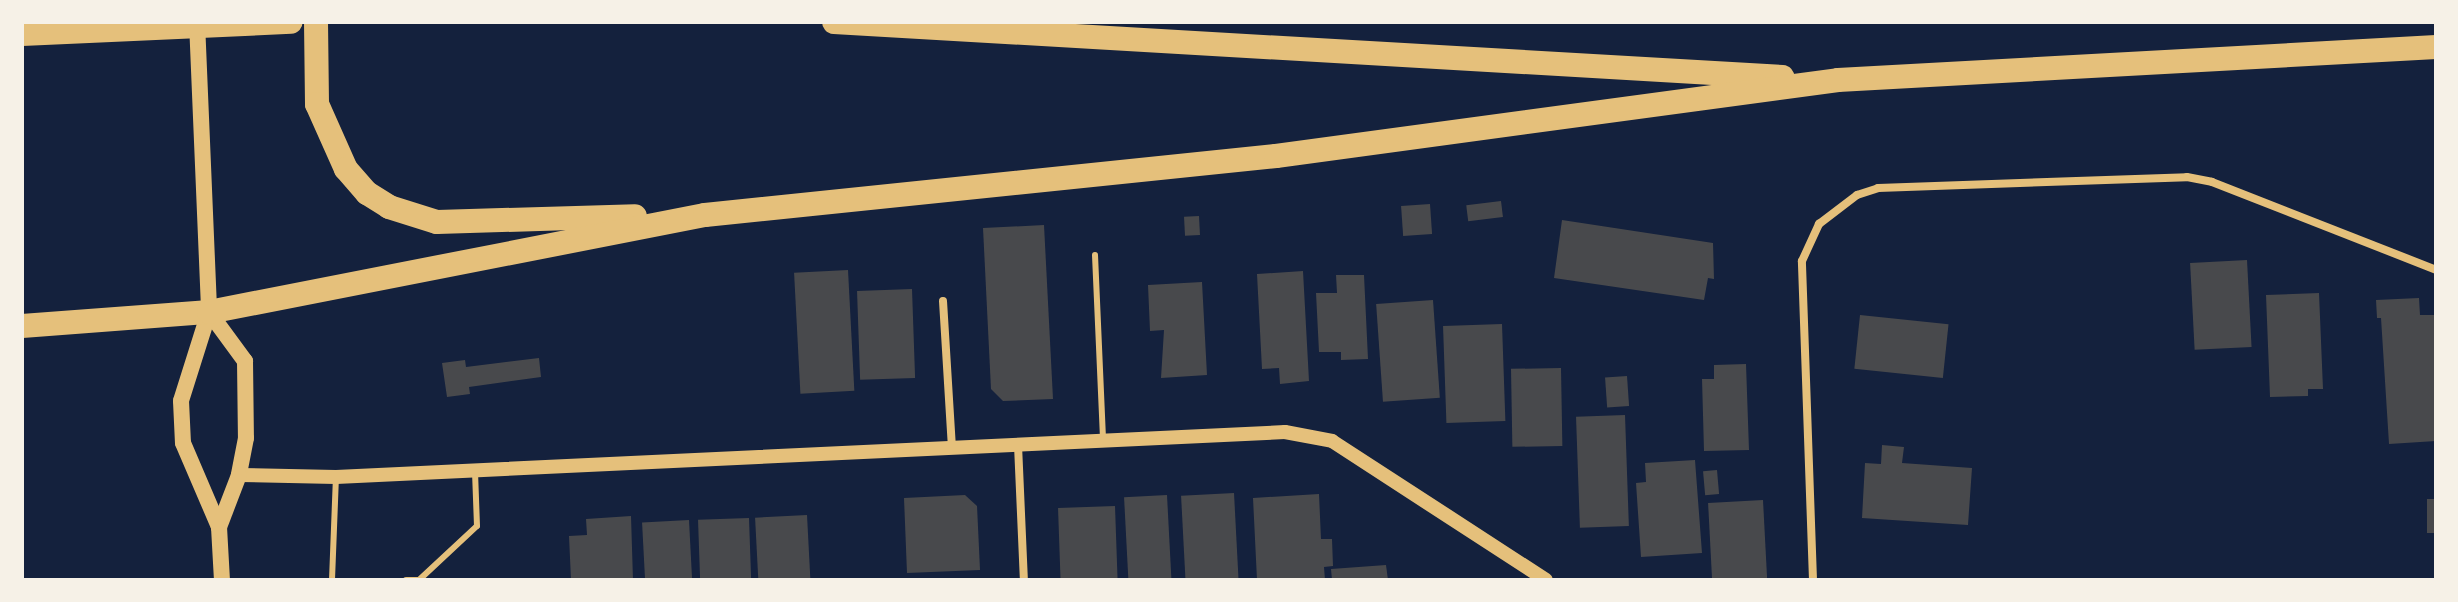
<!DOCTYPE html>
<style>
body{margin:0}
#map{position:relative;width:2458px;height:602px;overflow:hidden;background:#14213d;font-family:"Sofia Sans Condensed",sans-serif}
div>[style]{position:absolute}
.building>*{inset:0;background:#48494c;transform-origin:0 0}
.service>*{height:6px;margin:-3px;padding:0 3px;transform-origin:3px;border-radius:3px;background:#e5c07b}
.minor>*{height:8px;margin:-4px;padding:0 4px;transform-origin:4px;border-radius:4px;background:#e5c07b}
.tertiary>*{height:14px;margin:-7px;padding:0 7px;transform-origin:7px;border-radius:7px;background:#e5c07b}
.secondary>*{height:16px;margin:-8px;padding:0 8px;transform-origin:8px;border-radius:8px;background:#e5c07b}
.motorway>*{height:24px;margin:-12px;padding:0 12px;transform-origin:12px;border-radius:12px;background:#e5c07b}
span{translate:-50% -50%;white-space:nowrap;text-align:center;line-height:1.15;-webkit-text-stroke:8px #f6f1e7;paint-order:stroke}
.frame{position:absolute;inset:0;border:24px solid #f6f1e7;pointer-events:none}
</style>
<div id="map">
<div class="building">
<i style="left:1501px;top:201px;width:16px;height:35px;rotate:83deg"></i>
<i style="left:1430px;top:204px;width:30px;height:29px;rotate:86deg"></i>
<i style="left:1199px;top:216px;width:19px;height:15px;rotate:87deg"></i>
<i style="clip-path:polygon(1562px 220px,1713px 243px,1714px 279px,1708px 278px,1704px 300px,1554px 278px)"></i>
<i style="clip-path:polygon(1044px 225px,1053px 399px,1003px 401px,991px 389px,983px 228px)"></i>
<i style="left:2247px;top:260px;width:87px;height:57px;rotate:87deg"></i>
<i style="left:848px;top:270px;width:121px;height:54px;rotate:87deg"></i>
<i style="clip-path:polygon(1303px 271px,1309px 381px,1280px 384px,1279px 368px,1262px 369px,1257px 274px)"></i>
<i style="clip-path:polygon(1336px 275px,1364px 275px,1368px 359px,1341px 360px,1341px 352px,1319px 352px,1316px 293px,1337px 293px)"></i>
<i style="clip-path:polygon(1202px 282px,1207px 375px,1161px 378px,1164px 330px,1150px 331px,1148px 285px)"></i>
<i style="left:912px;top:289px;width:89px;height:55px;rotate:88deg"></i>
<i style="clip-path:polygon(2319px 293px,2323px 389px,2308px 389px,2308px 396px,2270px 397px,2266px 295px)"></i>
<i style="clip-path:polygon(2419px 298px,2420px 315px,2436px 315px,2436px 441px,2389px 444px,2381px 318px,2377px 318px,2376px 300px)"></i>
<i style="left:1433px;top:300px;width:98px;height:57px;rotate:86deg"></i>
<i style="left:1860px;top:315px;width:89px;height:54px;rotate:6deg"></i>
<i style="left:1502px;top:324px;width:97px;height:59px;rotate:88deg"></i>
<i style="clip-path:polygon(539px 358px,541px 377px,469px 387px,470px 394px,447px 397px,442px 363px,465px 360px,466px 367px)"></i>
<i style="clip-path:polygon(1746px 364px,1749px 450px,1704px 451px,1702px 379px,1714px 379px,1714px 365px)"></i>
<i style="left:1561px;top:368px;width:78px;height:50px;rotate:89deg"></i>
<i style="left:1627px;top:376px;width:30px;height:22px;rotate:86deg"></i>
<i style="left:1625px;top:415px;width:111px;height:49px;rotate:88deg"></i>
<i style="clip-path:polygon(1882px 445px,1904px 447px,1902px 463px,1972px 468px,1968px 525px,1862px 518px,1865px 463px,1881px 464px)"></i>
<i style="clip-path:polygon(1695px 460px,1702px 553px,1641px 557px,1636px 483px,1646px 482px,1645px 463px)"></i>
<i style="left:1717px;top:470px;width:24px;height:14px;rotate:85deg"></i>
<i style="left:1234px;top:493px;width:87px;height:53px;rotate:87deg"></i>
<i style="clip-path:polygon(1319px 494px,1321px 539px,1332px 539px,1333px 566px,1324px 567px,1325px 580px,1257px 580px,1253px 498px)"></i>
<i style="clip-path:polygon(965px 495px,977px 506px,980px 570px,907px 573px,904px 498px)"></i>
<i style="left:1167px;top:495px;width:85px;height:43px;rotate:87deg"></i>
<i style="left:2427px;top:499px;width:9px;height:34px"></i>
<i style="left:1763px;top:500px;width:80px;height:55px;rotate:87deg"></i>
<i style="left:1115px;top:506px;width:74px;height:57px;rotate:88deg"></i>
<i style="left:807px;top:515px;width:65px;height:52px;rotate:87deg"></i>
<i style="clip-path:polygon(631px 516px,633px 580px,571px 580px,569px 536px,587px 535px,586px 519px)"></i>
<i style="left:749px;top:518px;width:62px;height:51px;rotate:88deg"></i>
<i style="left:689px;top:520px;width:60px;height:47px;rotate:87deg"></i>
<i style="clip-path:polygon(1386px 565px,1388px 580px,1332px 580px,1331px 569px)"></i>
</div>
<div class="service">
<i style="left:1095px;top:255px;width:185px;rotate:87.5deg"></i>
<i style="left:332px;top:580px;width:103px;rotate:-87.8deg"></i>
<i style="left:406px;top:580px;width:13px"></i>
<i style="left:419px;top:580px;width:79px;rotate:-43deg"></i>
<i style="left:477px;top:526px;width:55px;rotate:-92.1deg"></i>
</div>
<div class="minor">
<i style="left:943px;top:301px;width:147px;rotate:86.5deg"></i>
<i style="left:1018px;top:445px;width:135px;rotate:87.5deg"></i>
<i style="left:1813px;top:580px;width:319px;rotate:-92deg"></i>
<i style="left:1802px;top:261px;width:41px;rotate:-65.3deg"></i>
<i style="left:1819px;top:224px;width:48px;rotate:-37.3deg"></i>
<i style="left:1857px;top:195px;width:22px;rotate:-18deg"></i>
<i style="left:1878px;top:188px;width:309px;rotate:-2deg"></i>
<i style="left:2187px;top:177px;width:25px;rotate:11deg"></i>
<i style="left:2212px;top:182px;width:241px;rotate:21.4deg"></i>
</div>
<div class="tertiary">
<i style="left:239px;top:475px;width:97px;rotate:1.2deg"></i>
<i style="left:336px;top:477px;width:950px;rotate:-2.71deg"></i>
<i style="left:1285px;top:432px;width:48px;rotate:10.8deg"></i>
<i style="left:1332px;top:441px;width:255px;rotate:33deg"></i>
</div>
<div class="secondary">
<i style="left:197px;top:22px;width:290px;rotate:87.6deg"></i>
<i style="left:209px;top:312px;width:93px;rotate:107.5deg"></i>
<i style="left:181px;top:401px;width:42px;rotate:87.3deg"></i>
<i style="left:183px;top:443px;width:91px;rotate:66.8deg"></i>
<i style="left:219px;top:527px;width:53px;rotate:86.8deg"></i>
<i style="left:209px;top:312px;width:61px;rotate:53.7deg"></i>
<i style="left:245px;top:361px;width:77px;rotate:89.3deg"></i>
<i style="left:246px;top:438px;width:38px;rotate:101deg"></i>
<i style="left:239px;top:475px;width:56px;rotate:111deg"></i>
</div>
<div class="motorway">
<i style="left:316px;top:22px;width:82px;rotate:89.3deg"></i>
<i style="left:317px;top:104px;width:71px;rotate:66deg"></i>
<i style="left:346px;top:169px;width:32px;rotate:49deg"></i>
<i style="left:367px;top:193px;width:26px;rotate:32deg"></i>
<i style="left:389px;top:207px;width:50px;rotate:17.4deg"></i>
<i style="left:437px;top:222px;width:198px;rotate:-1.7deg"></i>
<i style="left:834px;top:22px;width:950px;rotate:3.32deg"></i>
<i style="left:22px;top:34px;width:269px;rotate:-2.6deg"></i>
<i style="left:22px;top:326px;width:188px;rotate:-4.3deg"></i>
<i style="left:209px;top:312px;width:505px;rotate:-11.07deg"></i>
<i style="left:705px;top:215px;width:574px;rotate:-5.9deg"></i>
<i style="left:1276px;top:156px;width:567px;rotate:-7.7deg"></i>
<i style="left:1838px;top:80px;width:599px;rotate:-3.16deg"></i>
</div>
<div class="frame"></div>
</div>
